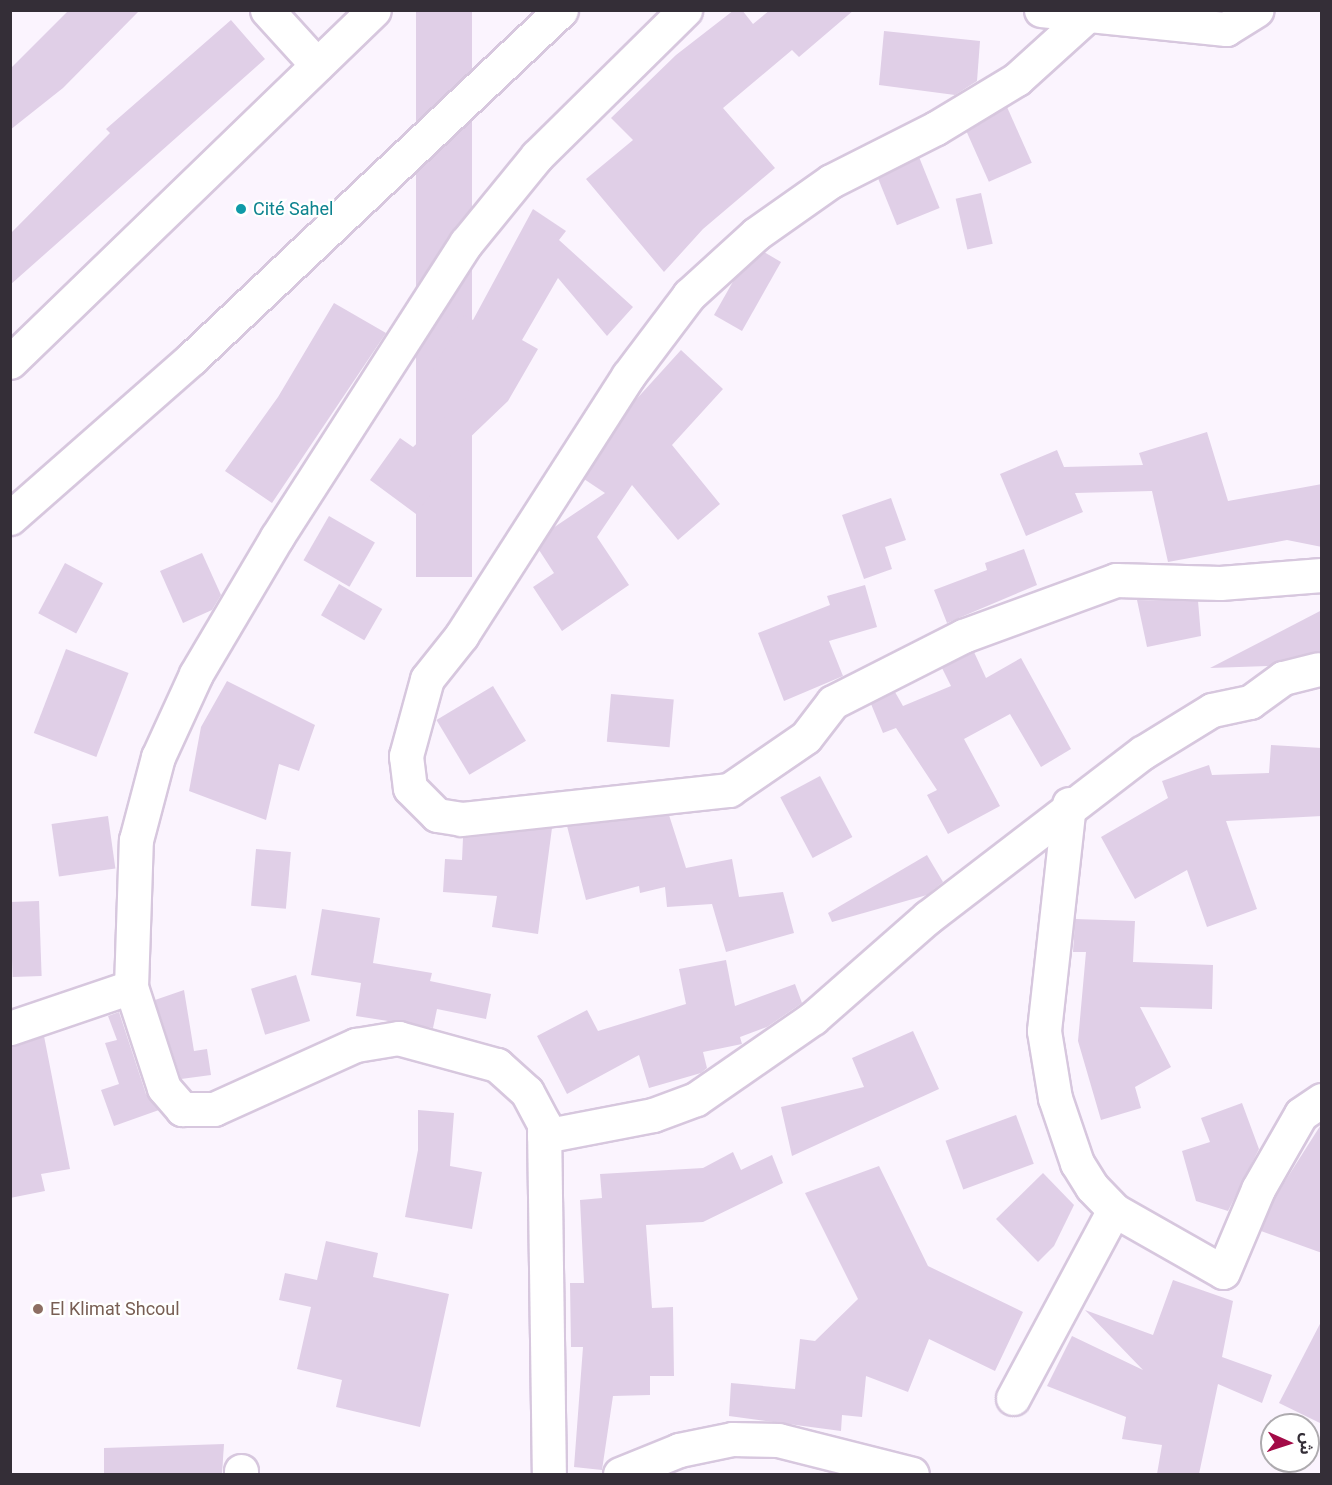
<!DOCTYPE html>
<meta charset="utf-8">
<style>
body{margin:0}
#map{position:relative;width:1332px;height:1485px;overflow:hidden;background:#fbf4fe;font-family:Roboto,"Noto Sans Arabic",sans-serif}
div>[style]{position:absolute}
.building>*{inset:0;background:#e0cfe7;transform-origin:0 0}
.roads{filter:drop-shadow(2px 0 #d7c7de) drop-shadow(-2px 0 #d7c7de) drop-shadow(0 2px #d7c7de) drop-shadow(0 -2px #d7c7de)}
.street>*{height:33px;margin:-16.5px;padding:0 16.5px;transform-origin:16.5px;border-radius:16.5px;background:#fff}
.dots>*{width:16px;height:16px;translate:-50% -50%;box-sizing:border-box;border:3px solid #fff;border-radius:50%}
span{translate:-50% -50%;white-space:nowrap;text-align:center;line-height:1.15;-webkit-text-stroke:4.5px #fff;paint-order:stroke}
.culture-label{font-size:18px;color:#0d838f}
.left{translate:0 -50%;text-align:left}
.education-label{font-size:18px;color:#785e54}
.frame{position:absolute;inset:0;border:12px solid #342e37;pointer-events:none}
.north{position:absolute;left:1260px;top:1413px;width:60px;height:60px;box-sizing:border-box;background:#fff;border:2px solid #aeabaf;border-radius:50%;rotate:93deg;font-size:16px;font-weight:700;line-height:24px;text-align:center;color:#342e37}
.north::after{content:'';display:block;margin:auto;width:21px;height:27px;background:#a30b47;clip-path:polygon(50% 0,100% 100%,50% 72%,0 100%)}
</style>
<div id="map">
<div class="building">
<i style="clip-path:polygon(69px 10px,140px 10px,63px 88px,10px 130px,10px 69px)"></i>
<i style="left:416px;top:10px;width:56px;height:567px"></i>
<i style="clip-path:polygon(734px 10px,742px 10px,753px 24px,770px 10px,854px 10px,799px 57px,792px 50px,723px 108px,775px 168px,703px 229px,664px 272px,586px 179px,633px 140px,611px 118px,676px 55px)"></i>
<i style="clip-path:polygon(231px 20px,265px 59px,10px 285px,10px 234px,110px 133px,106px 129px)"></i>
<i style="clip-path:polygon(884px 31px,980px 41px,977px 81px,955px 95px,879px 85px)"></i>
<i style="left:1007px;top:107px;width:61px;height:47px;rotate:66deg"></i>
<i style="left:919px;top:157px;width:55px;height:46px;rotate:68deg"></i>
<i style="left:981px;top:193px;width:52px;height:26px;rotate:77deg"></i>
<i style="clip-path:polygon(533px 209px,566px 231px,559px 240px,633px 307px,607px 336px,558px 278px,522px 340px,538px 349px,508px 401px,439px 467px,447px 472px,416px 514px,370px 480px,400px 438px,413px 447px,472px 392px,433px 370px,464px 315px,473px 320px)"></i>
<i style="clip-path:polygon(764px 252px,781px 262px,742px 331px,714px 315px,735px 278px)"></i>
<i style="clip-path:polygon(334px 303px,386px 333px,272px 503px,225px 471px,278px 397px)"></i>
<i style="clip-path:polygon(681px 350px,723px 389px,672px 445px,720px 504px,678px 540px,632px 485px,597px 537px,629px 585px,562px 631px,533px 587px,554px 573px,539px 550px,553px 528px,605px 493px,584px 479px,632px 404px)"></i>
<i style="clip-path:polygon(1207px 432px,1228px 501px,1322px 484px,1322px 547px,1287px 540px,1168px 562px,1152px 491px,1075px 493px,1083px 512px,1026px 536px,1000px 474px,1057px 450px,1064px 467px,1143px 465px,1139px 453px)"></i>
<i style="clip-path:polygon(891px 498px,906px 540px,885px 547px,892px 569px,864px 579px,842px 515px)"></i>
<i style="left:329px;top:516px;width:53px;height:51px;rotate:30deg"></i>
<i style="clip-path:polygon(1024px 549px,1037px 585px,947px 623px,934px 590px,987px 570px,985px 563px)"></i>
<i style="clip-path:polygon(202px 553px,221px 595px,212px 610px,183px 623px,160px 571px)"></i>
<i style="left:65px;top:563px;width:43px;height:57px;rotate:28deg"></i>
<i style="left:339px;top:584px;width:50px;height:36px;rotate:30deg"></i>
<i style="clip-path:polygon(865px 585px,877px 627px,829px 641px,843px 676px,784px 701px,758px 633px,830px 605px,827px 596px)"></i>
<i style="clip-path:polygon(1137px 600px,1198px 601px,1201px 636px,1147px 647px)"></i>
<i style="clip-path:polygon(1322px 610px,1322px 651px,1268px 666px,1210px 668px)"></i>
<i style="left:66px;top:649px;width:67px;height:90px;rotate:21deg"></i>
<i style="clip-path:polygon(974px 652px,986px 678px,1021px 658px,1071px 749px,1041px 767px,1010px 714px,964px 739px,1000px 806px,948px 834px,927px 795px,937px 790px,896px 728px,883px 733px,871px 704px,895px 692px,903px 706px,951px 686px,942px 668px)"></i>
<i style="clip-path:polygon(227px 681px,315px 725px,299px 771px,279px 764px,266px 820px,189px 791px,201px 727px)"></i>
<i style="left:493px;top:686px;width:64px;height:66px;rotate:59deg"></i>
<i style="left:611px;top:694px;width:63px;height:48px;rotate:5deg"></i>
<i style="clip-path:polygon(1271px 745px,1322px 748px,1322px 816px,1226px 821px,1257px 909px,1207px 927px,1187px 870px,1135px 899px,1101px 837px,1168px 798px,1162px 781px,1209px 765px,1212px 775px,1269px 773px)"></i>
<i style="left:820px;top:776px;width:69px;height:45px;rotate:62deg"></i>
<i style="clip-path:polygon(669px 815px,686px 868px,732px 859px,739px 897px,783px 892px,794px 933px,726px 952px,712px 904px,667px 907px,665px 887px,640px 893px,639px 886px,586px 900px,567px 826px)"></i>
<i style="left:108px;top:816px;width:53px;height:57px;rotate:82deg"></i>
<i style="clip-path:polygon(552px 828px,538px 934px,492px 927px,497px 896px,443px 892px,445px 859px,462px 860px,463px 838px)"></i>
<i style="left:256px;top:849px;width:35px;height:57px;rotate:5deg"></i>
<i style="clip-path:polygon(927px 855px,943px 882px,927px 895px,832px 922px,828px 913px)"></i>
<i style="left:39px;top:901px;width:75px;height:29px;rotate:88deg"></i>
<i style="clip-path:polygon(322px 909px,380px 918px,373px 963px,432px 973px,430px 981px,491px 994px,486px 1019px,437px 1009px,433px 1028px,356px 1016px,361px 983px,311px 975px)"></i>
<i style="clip-path:polygon(1075px 919px,1135px 921px,1133px 962px,1213px 965px,1212px 1009px,1140px 1007px,1171px 1067px,1135px 1087px,1141px 1108px,1101px 1120px,1078px 1041px,1086px 952px,1073px 952px)"></i>
<i style="clip-path:polygon(726px 960px,735px 1006px,795px 984px,802px 1003px,767px 1027px,740px 1037px,742px 1044px,703px 1052px,707px 1068px,701px 1073px,649px 1088px,639px 1055px,567px 1094px,537px 1036px,587px 1010px,598px 1031px,686px 1004px,679px 969px)"></i>
<i style="left:296px;top:975px;width:48px;height:47px;rotate:73deg"></i>
<i style="clip-path:polygon(184px 990px,194px 1051px,207px 1049px,211px 1075px,181px 1079px,155px 1000px)"></i>
<i style="clip-path:polygon(119px 1012px,146px 1094px,159px 1110px,114px 1126px,101px 1090px,119px 1084px,105px 1043px,117px 1040px,108px 1016px)"></i>
<i style="clip-path:polygon(913px 1031px,939px 1089px,792px 1156px,781px 1107px,864px 1087px,852px 1058px)"></i>
<i style="clip-path:polygon(44px 1036px,70px 1169px,41px 1174px,45px 1191px,10px 1198px,10px 1046px)"></i>
<i style="clip-path:polygon(1242px 1103px,1259px 1149px,1228px 1211px,1196px 1201px,1182px 1151px,1210px 1142px,1201px 1118px)"></i>
<i style="clip-path:polygon(418px 1110px,454px 1113px,450px 1166px,482px 1172px,472px 1229px,405px 1217px,418px 1150px)"></i>
<i style="left:1016px;top:1115px;width:52px;height:75px;rotate:70deg"></i>
<i style="clip-path:polygon(1322px 1123px,1322px 1253px,1261px 1231px,1275px 1197px)"></i>
<i style="clip-path:polygon(733px 1152px,741px 1170px,772px 1155px,783px 1183px,703px 1222px,646px 1225px,652px 1308px,673px 1307px,674px 1376px,650px 1376px,650px 1395px,613px 1396px,602px 1470px,574px 1467px,583px 1347px,571px 1347px,570px 1283px,584px 1283px,580px 1200px,602px 1198px,600px 1174px,703px 1168px)"></i>
<i style="clip-path:polygon(879px 1166px,928px 1266px,1023px 1312px,995px 1371px,929px 1339px,908px 1392px,866px 1376px,862px 1417px,842px 1415px,841px 1431px,729px 1416px,731px 1383px,795px 1389px,800px 1339px,815px 1341px,858px 1299px,805px 1193px)"></i>
<i style="clip-path:polygon(1043px 1173px,1074px 1205px,1054px 1246px,1038px 1262px,996px 1219px)"></i>
<i style="clip-path:polygon(326px 1241px,378px 1253px,373px 1277px,449px 1294px,420px 1427px,336px 1407px,342px 1380px,297px 1369px,311px 1307px,279px 1300px,285px 1273px,317px 1280px)"></i>
<i style="clip-path:polygon(1173px 1280px,1233px 1301px,1222px 1357px,1272px 1375px,1262px 1403px,1218px 1384px,1199px 1474px,1157px 1474px,1162px 1445px,1122px 1439px,1126px 1417px,1047px 1386px,1072px 1336px,1143px 1370px,1085px 1310px,1153px 1335px)"></i>
<i style="clip-path:polygon(1322px 1320px,1322px 1424px,1279px 1403px)"></i>
<i style="clip-path:polygon(224px 1444px,222px 1474px,104px 1474px,104px 1448px)"></i>
</div>
<div class="roads">
<div class="street">
<i style="left:267px;top:10px;width:74px;rotate:47.7deg"></i>
<i style="left:1041px;top:10px;width:186px;rotate:5.9deg"></i>
<i style="left:1226px;top:29px;width:36px;rotate:-32deg"></i>
<i style="left:1092px;top:11px;width:101px;rotate:137.8deg"></i>
<i style="left:1017px;top:79px;width:95px;rotate:148.8deg"></i>
<i style="left:936px;top:128px;width:118px;rotate:153.2deg"></i>
<i style="left:831px;top:181px;width:92px;rotate:144.8deg"></i>
<i style="left:756px;top:234px;width:91px;rotate:137.7deg"></i>
<i style="left:689px;top:295px;width:101px;rotate:127deg"></i>
<i style="left:628px;top:376px;width:308px;rotate:122.7deg"></i>
<i style="left:462px;top:635px;width:56px;rotate:128.5deg"></i>
<i style="left:427px;top:679px;width:80px;rotate:105.3deg"></i>
<i style="left:406px;top:756px;width:32px;rotate:83deg"></i>
<i style="left:410px;top:788px;width:38px;rotate:45deg"></i>
<i style="left:437px;top:815px;width:24px;rotate:9deg"></i>
<i style="left:461px;top:819px;width:270px;rotate:-6.2deg"></i>
<i style="left:729px;top:790px;width:93px;rotate:-34.5deg"></i>
<i style="left:806px;top:737px;width:44px;rotate:-52.4deg"></i>
<i style="left:833px;top:702px;width:146px;rotate:-26.9deg"></i>
<i style="left:963px;top:636px;width:163px;rotate:-20.1deg"></i>
<i style="left:1116px;top:580px;width:104px;rotate:1.7deg"></i>
<i style="left:1220px;top:583px;width:102px;rotate:-4.5deg"></i>
<i style="left:10px;top:362px;width:506px;rotate:-44.04deg"></i>
<i style="left:10px;top:518px;width:242px;rotate:-41.3deg"></i>
<i style="left:192px;top:358px;width:507px;rotate:-43.32deg"></i>
<i style="left:1069px;top:804px;width:228px;rotate:96.3deg"></i>
<i style="left:1044px;top:1031px;width:68px;rotate:80.7deg"></i>
<i style="left:1055px;top:1098px;width:69px;rotate:71.3deg"></i>
<i style="left:1077px;top:1163px;width:28px;rotate:58deg"></i>
<i style="left:1092px;top:1187px;width:32px;rotate:46deg"></i>
<i style="left:1114px;top:1210px;width:125px;rotate:29.6deg"></i>
<i style="left:1223px;top:1272px;width:90px;rotate:-67.1deg"></i>
<i style="left:1258px;top:1189px;width:86px;rotate:-60.2deg"></i>
<i style="left:1301px;top:1114px;width:25px;rotate:-34deg"></i>
<i style="left:131px;top:987px;width:147px;rotate:-88.1deg"></i>
<i style="left:136px;top:840px;width:86px;rotate:-75.2deg"></i>
<i style="left:158px;top:757px;width:91px;rotate:-65.4deg"></i>
<i style="left:196px;top:674px;width:159px;rotate:-59.4deg"></i>
<i style="left:277px;top:537px;width:350px;rotate:-57.3deg"></i>
<i style="left:466px;top:243px;width:112px;rotate:-50.8deg"></i>
<i style="left:537px;top:156px;width:208px;rotate:-44.6deg"></i>
<i style="left:10px;top:1028px;width:128px;rotate:-18.7deg"></i>
<i style="left:131px;top:987px;width:106px;rotate:71.9deg"></i>
<i style="left:164px;top:1088px;width:28px;rotate:49deg"></i>
<i style="left:182px;top:1109px;width:32px"></i>
<i style="left:214px;top:1109px;width:156px;rotate:-24.3deg"></i>
<i style="left:356px;top:1045px;width:43px;rotate:-9.5deg"></i>
<i style="left:398px;top:1038px;width:103px;rotate:15.3deg"></i>
<i style="left:497px;top:1065px;width:40px;rotate:42deg"></i>
<i style="left:527px;top:1092px;width:36px;rotate:62deg"></i>
<i style="left:544px;top:1124px;width:350px;rotate:89.2deg"></i>
<i style="left:544px;top:1136px;width:111px;rotate:-10.9deg"></i>
<i style="left:653px;top:1115px;width:46px;rotate:-20.4deg"></i>
<i style="left:696px;top:1099px;width:142px;rotate:-34.7deg"></i>
<i style="left:813px;top:1018px;width:153px;rotate:-41.3deg"></i>
<i style="left:928px;top:917px;width:270px;rotate:-37.5deg"></i>
<i style="left:1142px;top:753px;width:82px;rotate:-31.6deg"></i>
<i style="left:1212px;top:710px;width:39px;rotate:-12deg"></i>
<i style="left:1250px;top:702px;width:41px;rotate:-36deg"></i>
<i style="left:1283px;top:678px;width:36px;rotate:-14deg"></i>
<i style="left:1013px;top:1398px;width:213px;rotate:-61.8deg"></i>
<i style="left:241px;top:1471px;width:3px;rotate:90deg"></i>
<i style="left:620px;top:1474px;width:64px;rotate:-22.1deg"></i>
<i style="left:679px;top:1450px;width:54px;rotate:-11.7deg"></i>
<i style="left:732px;top:1439px;width:46px;rotate:1.2deg"></i>
<i style="left:778px;top:1440px;width:138px;rotate:14.2deg"></i>
</div>
</div>
<div class="dots">
<i style="left:241px;top:209px;background:#0f9aa8"></i>
<i style="left:38px;top:1309px;background:#8d6e63"></i>
</div>
<div class="culture-label">
<span class="left" style="left:253px;top:209px">Cité Sahel</span>
</div>
<div class="education-label">
<span class="left" style="left:50px;top:1309px">El Klimat Shcoul</span>
</div>
<div class="frame"></div>
<div class="north">ش</div>
</div>
